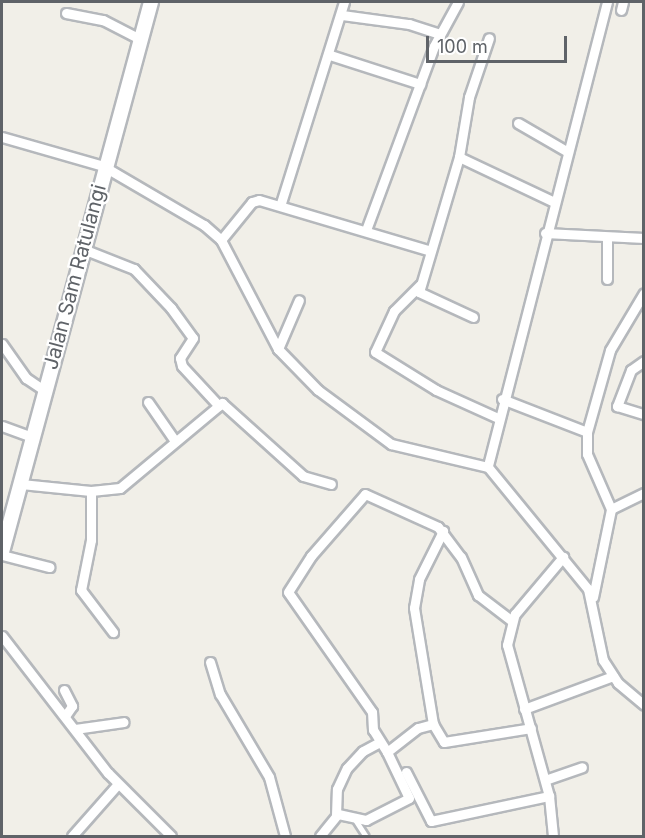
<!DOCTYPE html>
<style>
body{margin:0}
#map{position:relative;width:645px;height:838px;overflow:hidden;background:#f1efe8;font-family:Inter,sans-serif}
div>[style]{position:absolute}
.roads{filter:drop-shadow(2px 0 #b5b8bc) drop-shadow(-2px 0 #b5b8bc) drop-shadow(0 2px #b5b8bc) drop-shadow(0 -2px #b5b8bc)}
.lane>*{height:4.5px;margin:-2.25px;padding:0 2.25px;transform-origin:2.25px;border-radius:2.25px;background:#fff}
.street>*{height:9px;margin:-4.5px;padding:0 4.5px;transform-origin:4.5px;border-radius:4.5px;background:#fff}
.secondary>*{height:14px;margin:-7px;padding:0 7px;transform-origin:7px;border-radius:7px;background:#fff}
span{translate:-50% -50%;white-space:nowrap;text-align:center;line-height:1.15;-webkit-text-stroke:4.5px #fff;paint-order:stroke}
.street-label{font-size:20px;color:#5f6368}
.frame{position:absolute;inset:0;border:3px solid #5f6368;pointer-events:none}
.scale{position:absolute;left:426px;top:36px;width:141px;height:27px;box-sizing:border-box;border:3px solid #5f6368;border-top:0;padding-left:8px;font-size:18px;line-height:21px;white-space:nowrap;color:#5f6368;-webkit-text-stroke:4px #fff;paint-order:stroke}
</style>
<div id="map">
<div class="roads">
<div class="lane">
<i style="left:355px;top:819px;width:20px;rotate:57deg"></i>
</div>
<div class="street">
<i style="left:607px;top:2px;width:480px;rotate:104.4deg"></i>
<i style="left:488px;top:467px;width:158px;rotate:50.7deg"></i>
<i style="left:588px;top:589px;width:73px;rotate:78.1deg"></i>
<i style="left:603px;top:660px;width:27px;rotate:57deg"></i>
<i style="left:618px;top:683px;width:34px;rotate:40deg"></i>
<i style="left:621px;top:10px;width:8px;rotate:-76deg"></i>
<i style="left:66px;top:13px;width:38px;rotate:11deg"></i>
<i style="left:103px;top:20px;width:42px;rotate:27.2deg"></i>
<i style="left:342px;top:15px;width:68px;rotate:7.7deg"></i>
<i style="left:409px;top:24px;width:32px;rotate:18deg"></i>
<i style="left:330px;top:55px;width:95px;rotate:17.9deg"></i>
<i style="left:518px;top:123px;width:58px;rotate:30.1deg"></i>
<i style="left:2px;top:137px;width:105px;rotate:16deg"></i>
<i style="left:103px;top:166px;width:117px;rotate:30.3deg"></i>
<i style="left:204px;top:225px;width:23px;rotate:41deg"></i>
<i style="left:221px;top:240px;width:123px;rotate:62.4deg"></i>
<i style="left:278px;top:349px;width:57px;rotate:45.7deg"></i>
<i style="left:318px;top:390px;width:91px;rotate:36.5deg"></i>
<i style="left:391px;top:444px;width:100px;rotate:13.3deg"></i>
<i style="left:459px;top:157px;width:61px;rotate:-80.5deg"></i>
<i style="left:469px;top:97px;width:62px;rotate:-71.3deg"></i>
<i style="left:281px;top:203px;width:211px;rotate:-72.6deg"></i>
<i style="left:366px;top:230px;width:196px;rotate:-69.7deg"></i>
<i style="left:434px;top:46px;width:50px;rotate:-61.4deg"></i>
<i style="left:545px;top:233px;width:99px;rotate:2.9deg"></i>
<i style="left:221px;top:240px;width:49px;rotate:-50.8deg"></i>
<i style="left:252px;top:202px;width:7px;rotate:-16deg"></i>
<i style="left:259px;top:200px;width:179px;rotate:16.5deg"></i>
<i style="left:83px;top:249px;width:55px;rotate:21.4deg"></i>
<i style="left:134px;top:269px;width:54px;rotate:46.5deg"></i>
<i style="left:171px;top:308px;width:37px;rotate:54deg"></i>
<i style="left:193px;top:338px;width:24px;rotate:123deg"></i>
<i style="left:180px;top:358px;width:8px;rotate:76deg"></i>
<i style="left:182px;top:366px;width:54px;rotate:47.2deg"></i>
<i style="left:607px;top:279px;width:41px;rotate:-90deg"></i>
<i style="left:420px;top:285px;width:37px;rotate:135deg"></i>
<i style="left:394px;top:311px;width:45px;rotate:114.9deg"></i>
<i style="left:375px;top:352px;width:72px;rotate:31.9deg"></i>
<i style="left:436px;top:390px;width:68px;rotate:24.3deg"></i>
<i style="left:473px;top:317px;width:60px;rotate:-155.2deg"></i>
<i style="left:419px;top:292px;width:141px;rotate:-73.5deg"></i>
<i style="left:459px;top:157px;width:105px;rotate:25.3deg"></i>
<i style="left:2px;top:344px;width:42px;rotate:54.8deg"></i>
<i style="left:26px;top:378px;width:23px;rotate:34deg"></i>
<i style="left:278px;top:349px;width:53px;rotate:-66.8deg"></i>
<i style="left:644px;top:361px;width:16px;rotate:145deg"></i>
<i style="left:631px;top:370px;width:39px;rotate:111deg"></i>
<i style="left:617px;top:406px;width:28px;rotate:17deg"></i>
<i style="left:502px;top:399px;width:91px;rotate:21.2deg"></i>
<i style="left:148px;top:402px;width:47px;rotate:55.3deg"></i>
<i style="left:2px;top:426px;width:32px;rotate:20deg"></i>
<i style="left:21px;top:484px;width:70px;rotate:5.7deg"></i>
<i style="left:91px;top:491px;width:29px;rotate:-6deg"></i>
<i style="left:120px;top:488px;width:133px;rotate:-39.8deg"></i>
<i style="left:222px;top:403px;width:109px;rotate:42deg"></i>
<i style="left:303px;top:476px;width:29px;rotate:16deg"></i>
<i style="left:91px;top:491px;width:49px;rotate:90deg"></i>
<i style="left:91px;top:540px;width:51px;rotate:101.3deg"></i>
<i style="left:81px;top:590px;width:53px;rotate:52.7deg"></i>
<i style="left:611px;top:509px;width:60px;rotate:-113.6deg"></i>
<i style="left:587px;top:454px;width:22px;rotate:-90deg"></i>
<i style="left:587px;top:432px;width:85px;rotate:-74.3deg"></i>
<i style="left:610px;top:350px;width:66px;rotate:-59.2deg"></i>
<i style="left:2px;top:555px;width:49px;rotate:14.3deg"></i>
<i style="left:593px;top:597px;width:90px;rotate:-78.4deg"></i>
<i style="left:611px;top:509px;width:37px;rotate:-26deg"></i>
<i style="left:2px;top:636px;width:173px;rotate:52.3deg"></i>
<i style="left:108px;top:773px;width:89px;rotate:45deg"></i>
<i style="left:210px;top:662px;width:34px;rotate:73deg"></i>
<i style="left:220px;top:694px;width:96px;rotate:59.4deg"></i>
<i style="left:269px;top:777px;width:61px;rotate:74.8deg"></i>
<i style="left:64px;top:690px;width:18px;rotate:63deg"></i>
<i style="left:72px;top:706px;width:12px;rotate:125deg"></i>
<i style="left:524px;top:709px;width:95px;rotate:-20.3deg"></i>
<i style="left:433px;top:724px;width:118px;rotate:-99.3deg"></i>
<i style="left:414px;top:608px;width:29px;rotate:-80deg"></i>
<i style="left:419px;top:579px;width:54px;rotate:-63.4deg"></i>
<i style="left:75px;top:729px;width:49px;rotate:-8.1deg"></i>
<i style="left:387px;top:752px;width:26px;rotate:-122deg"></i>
<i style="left:373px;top:730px;width:18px;rotate:-93deg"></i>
<i style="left:372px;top:712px;width:146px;rotate:-125deg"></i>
<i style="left:288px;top:592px;width:43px;rotate:-57.4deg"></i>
<i style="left:311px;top:556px;width:82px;rotate:-48.9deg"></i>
<i style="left:365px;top:494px;width:80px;rotate:24.3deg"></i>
<i style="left:438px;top:527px;width:38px;rotate:53deg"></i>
<i style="left:461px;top:557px;width:42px;rotate:65.9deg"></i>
<i style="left:478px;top:595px;width:43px;rotate:37.4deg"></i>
<i style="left:406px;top:772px;width:55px;rotate:63deg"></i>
<i style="left:431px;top:821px;width:121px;rotate:-12deg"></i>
<i style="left:545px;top:780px;width:39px;rotate:-19deg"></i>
<i style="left:336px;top:815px;width:26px;rotate:-88deg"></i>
<i style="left:337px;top:789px;width:23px;rotate:-65deg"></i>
<i style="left:347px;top:768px;width:23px;rotate:-47deg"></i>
<i style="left:363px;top:751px;width:19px;rotate:-28deg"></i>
<i style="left:72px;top:836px;width:69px;rotate:-48.5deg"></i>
<i style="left:320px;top:836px;width:28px;rotate:-51deg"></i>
<i style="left:338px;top:814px;width:29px;rotate:12deg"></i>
<i style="left:366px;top:820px;width:48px;rotate:-27.1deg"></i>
<i style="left:409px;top:798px;width:51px;rotate:-115.6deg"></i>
<i style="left:387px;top:752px;width:39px;rotate:-38deg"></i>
<i style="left:418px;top:728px;width:16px;rotate:-15deg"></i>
<i style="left:433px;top:724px;width:21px;rotate:59deg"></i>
<i style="left:444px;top:742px;width:88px;rotate:-9.1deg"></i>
<i style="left:553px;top:836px;width:40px;rotate:-95.7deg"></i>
<i style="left:549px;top:796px;width:157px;rotate:-105.5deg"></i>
<i style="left:507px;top:645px;width:32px;rotate:-76deg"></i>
<i style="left:515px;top:614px;width:75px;rotate:-49.9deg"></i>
</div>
<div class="secondary">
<i style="left:2px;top:552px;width:570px;rotate:-74.84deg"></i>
</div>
</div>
<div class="street-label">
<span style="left:75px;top:277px;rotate:-75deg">Jalan Sam Ratulangi</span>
</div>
<div class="frame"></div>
<div class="scale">100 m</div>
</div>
